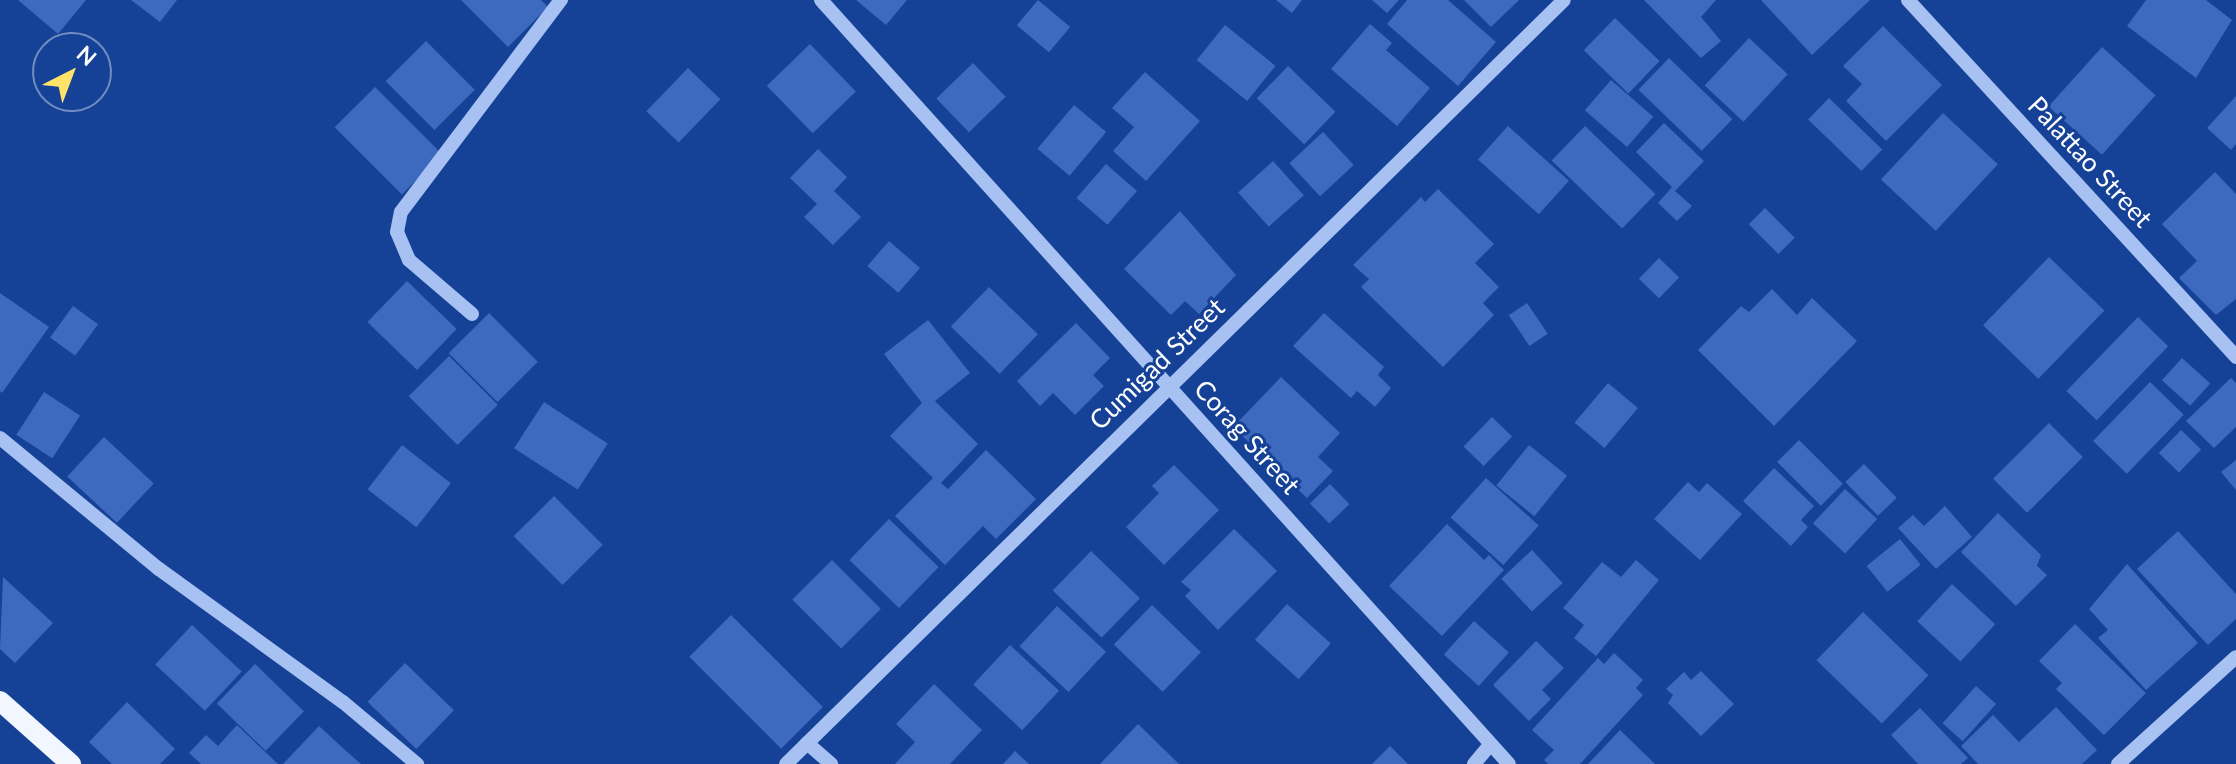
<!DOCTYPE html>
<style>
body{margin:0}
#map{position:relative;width:2236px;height:764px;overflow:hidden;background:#154197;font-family:Lato,sans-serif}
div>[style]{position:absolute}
.building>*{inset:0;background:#3d6abf;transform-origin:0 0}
.minor>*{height:14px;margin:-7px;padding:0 7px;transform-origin:7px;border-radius:7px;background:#a7c1f2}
.major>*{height:20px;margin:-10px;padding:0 10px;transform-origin:10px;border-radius:10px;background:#f2f6ff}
span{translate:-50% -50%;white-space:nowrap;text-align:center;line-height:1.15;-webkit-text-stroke:6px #154197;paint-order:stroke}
.street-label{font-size:26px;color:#fff}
.north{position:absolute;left:32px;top:32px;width:80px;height:80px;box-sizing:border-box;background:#154197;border:2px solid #738dc1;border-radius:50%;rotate:42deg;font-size:22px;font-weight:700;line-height:32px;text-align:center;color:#fff}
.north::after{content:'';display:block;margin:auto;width:28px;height:36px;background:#ffe368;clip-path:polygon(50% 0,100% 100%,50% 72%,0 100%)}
</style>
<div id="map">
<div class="building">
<i style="clip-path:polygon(18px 0,86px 0,58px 34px)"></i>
<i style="clip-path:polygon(131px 0,177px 0,160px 22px)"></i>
<i style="clip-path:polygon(461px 0,541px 0,548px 7px,508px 47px)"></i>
<i style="clip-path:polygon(856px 0,907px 0,886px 25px)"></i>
<i style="left:1038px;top:0;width:42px;height:33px;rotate:40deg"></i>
<i style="clip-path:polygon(1276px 0,1302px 0,1292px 13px)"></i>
<i style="clip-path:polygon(1372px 0,1399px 0,1387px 13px)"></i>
<i style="clip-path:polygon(1407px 0,1448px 0,1496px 42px,1458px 86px,1387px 24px)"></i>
<i style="clip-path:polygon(1464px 0,1519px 0,1491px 27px)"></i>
<i style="clip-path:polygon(1644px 0,1716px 0,1701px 17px,1721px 41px,1701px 58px)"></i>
<i style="clip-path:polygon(1761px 0,1870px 0,1812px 55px)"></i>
<i style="clip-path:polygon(2146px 0,2206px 0,2232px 20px,2196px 78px,2127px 26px)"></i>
<i style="left:1615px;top:18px;width:62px;height:45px;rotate:44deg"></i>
<i style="clip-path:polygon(1370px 24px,1392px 43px,1386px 50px,1430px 88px,1397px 126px,1331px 69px)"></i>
<i style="left:1225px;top:25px;width:65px;height:45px;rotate:39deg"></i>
<i style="clip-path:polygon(1883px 26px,1942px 85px,1886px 141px,1846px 101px,1862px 84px,1843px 66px)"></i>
<i style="left:1749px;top:38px;width:53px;height:65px;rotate:43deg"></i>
<i style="left:426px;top:41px;width:69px;height:57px;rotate:45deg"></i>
<i style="left:810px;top:44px;width:66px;height:60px;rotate:46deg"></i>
<i style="left:2102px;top:47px;width:72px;height:80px;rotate:42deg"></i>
<i style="left:1669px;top:58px;width:88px;height:44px;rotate:44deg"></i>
<i style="left:973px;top:63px;width:47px;height:51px;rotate:46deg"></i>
<i style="left:1288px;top:66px;width:66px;height:45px;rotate:44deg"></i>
<i style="left:688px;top:68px;width:45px;height:60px;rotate:44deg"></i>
<i style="clip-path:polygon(1145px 72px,1200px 121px,1146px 181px,1113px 151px,1134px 127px,1112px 108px)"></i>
<i style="left:1611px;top:80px;width:56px;height:40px;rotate:41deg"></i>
<i style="left:375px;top:87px;width:95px;height:57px;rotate:45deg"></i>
<i style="clip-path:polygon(2236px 96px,2236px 144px,2231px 150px,2207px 128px)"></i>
<i style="left:1829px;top:98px;width:74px;height:30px;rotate:44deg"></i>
<i style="left:1074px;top:105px;width:42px;height:57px;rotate:40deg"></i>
<i style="left:1943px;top:113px;width:75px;height:91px;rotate:43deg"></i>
<i style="clip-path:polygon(1664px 123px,1704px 161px,1675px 191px,1692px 206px,1677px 221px,1658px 203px,1672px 187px,1636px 152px)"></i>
<i style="left:1508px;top:126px;width:82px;height:45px;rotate:42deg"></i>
<i style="left:1585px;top:126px;width:98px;height:48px;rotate:44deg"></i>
<i style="left:1323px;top:132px;width:45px;height:46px;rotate:47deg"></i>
<i style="clip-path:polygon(818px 149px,847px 177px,834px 191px,861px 217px,833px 245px,804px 217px,817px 204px,790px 178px)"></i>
<i style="left:1273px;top:161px;width:46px;height:47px;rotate:48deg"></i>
<i style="left:1106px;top:164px;width:41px;height:45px;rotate:41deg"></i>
<i style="clip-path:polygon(2215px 172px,2236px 194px,2236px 299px,2216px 315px,2179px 278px,2197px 261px,2162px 224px)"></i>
<i style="clip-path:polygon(1438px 189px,1494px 244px,1475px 263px,1499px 287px,1483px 303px,1494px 315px,1443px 367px,1361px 287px,1369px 279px,1353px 265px,1421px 197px,1425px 202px)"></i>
<i style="left:1765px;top:208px;width:42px;height:23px;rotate:45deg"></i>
<i style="clip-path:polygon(1180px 211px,1236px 275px,1199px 314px,1185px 301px,1171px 315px,1124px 269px)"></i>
<i style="left:889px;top:241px;width:41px;height:33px;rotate:41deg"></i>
<i style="left:2049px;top:257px;width:77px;height:95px;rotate:44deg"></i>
<i style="left:1659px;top:258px;width:28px;height:29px;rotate:44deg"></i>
<i style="left:407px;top:281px;width:69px;height:57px;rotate:44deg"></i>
<i style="left:989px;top:287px;width:68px;height:55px;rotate:44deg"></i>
<i style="clip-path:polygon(1772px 289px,1797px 315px,1812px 298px,1857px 341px,1774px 426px,1698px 350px,1741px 306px,1749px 312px)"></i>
<i style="clip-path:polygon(0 293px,49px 327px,2px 393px,0 391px)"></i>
<i style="left:1527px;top:303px;width:37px;height:22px;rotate:56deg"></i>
<i style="left:73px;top:306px;width:31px;height:39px;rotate:36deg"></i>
<i style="left:489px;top:313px;width:69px;height:57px;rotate:45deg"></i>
<i style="clip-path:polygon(1324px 313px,1384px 367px,1378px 375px,1391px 388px,1375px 407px,1357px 391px,1351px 398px,1293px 346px)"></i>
<i style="left:2138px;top:317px;width:42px;height:103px;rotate:44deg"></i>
<i style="clip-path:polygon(928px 320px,970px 373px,935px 401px,978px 444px,941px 483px,948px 489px,986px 450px,1036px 499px,996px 539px,983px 526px,945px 565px,895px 516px,933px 478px,890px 436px,922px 403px,884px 354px)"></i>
<i style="clip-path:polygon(1076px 323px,1110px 358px,1093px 375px,1104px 386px,1075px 415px,1053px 393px,1040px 406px,1017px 381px)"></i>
<i style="left:449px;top:356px;width:69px;height:57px;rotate:45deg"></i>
<i style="left:2182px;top:358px;width:38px;height:30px;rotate:42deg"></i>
<i style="clip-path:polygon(1281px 377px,1340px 433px,1318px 457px,1333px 471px,1307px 498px,1233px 427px)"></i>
<i style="clip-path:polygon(2231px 378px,2236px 383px,2236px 427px,2214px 448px,2186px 421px)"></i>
<i style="left:2150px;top:382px;width:47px;height:82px;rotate:44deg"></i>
<i style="left:1608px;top:383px;width:39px;height:52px;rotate:40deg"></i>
<i style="left:44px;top:392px;width:43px;height:51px;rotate:33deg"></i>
<i style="left:544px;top:402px;width:76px;height:55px;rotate:33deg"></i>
<i style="left:1492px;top:417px;width:28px;height:41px;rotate:44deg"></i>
<i style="left:2049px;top:423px;width:48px;height:79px;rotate:45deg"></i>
<i style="left:2181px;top:430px;width:28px;height:32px;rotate:44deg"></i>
<i style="left:104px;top:437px;width:68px;height:54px;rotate:43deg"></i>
<i style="left:1799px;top:440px;width:62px;height:31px;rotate:45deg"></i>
<i style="left:402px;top:445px;width:62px;height:56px;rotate:38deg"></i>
<i style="left:1529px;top:445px;width:49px;height:52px;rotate:39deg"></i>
<i style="clip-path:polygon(2236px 460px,2236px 490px,2221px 472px)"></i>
<i style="left:1864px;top:464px;width:47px;height:26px;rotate:46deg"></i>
<i style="clip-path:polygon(1174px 465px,1219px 510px,1164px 565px,1126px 527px,1159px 493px,1152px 486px)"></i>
<i style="clip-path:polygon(1774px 468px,1814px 506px,1801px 520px,1808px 527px,1791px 546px,1743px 501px)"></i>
<i style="left:1486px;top:478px;width:71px;height:53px;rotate:42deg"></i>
<i style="clip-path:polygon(1688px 482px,1699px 492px,1707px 483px,1742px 514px,1700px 560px,1654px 519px)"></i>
<i style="left:1330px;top:484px;width:28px;height:28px;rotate:46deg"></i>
<i style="left:1845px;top:489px;width:44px;height:47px;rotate:43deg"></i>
<i style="left:554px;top:496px;width:69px;height:57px;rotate:45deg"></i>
<i style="clip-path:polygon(1945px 506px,1972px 537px,1936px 569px,1898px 528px,1913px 515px,1924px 526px)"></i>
<i style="clip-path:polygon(1998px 513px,2041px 555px,2037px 566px,2047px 575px,2016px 606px,1961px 552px)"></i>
<i style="left:889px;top:519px;width:69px;height:57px;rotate:44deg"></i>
<i style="clip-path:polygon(1447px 524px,1484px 560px,1489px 555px,1504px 570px,1442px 636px,1389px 586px)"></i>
<i style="clip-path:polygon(1234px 529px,1277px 571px,1218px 630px,1185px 596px,1191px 590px,1181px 582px)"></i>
<i style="clip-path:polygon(2178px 531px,2236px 594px,2236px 619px,2208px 645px,2137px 569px)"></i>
<i style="left:1900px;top:539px;width:33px;height:43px;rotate:51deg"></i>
<i style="left:1532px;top:550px;width:45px;height:42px;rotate:47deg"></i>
<i style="left:1091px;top:551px;width:68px;height:55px;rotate:44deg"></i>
<i style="left:832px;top:560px;width:69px;height:56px;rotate:45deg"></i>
<i style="clip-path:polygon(1636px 560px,1659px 580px,1596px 656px,1574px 638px,1584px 625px,1563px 608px,1602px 562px,1621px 577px)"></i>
<i style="clip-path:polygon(2127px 564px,2198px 643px,2146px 690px,2098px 638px,2108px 630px,2089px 609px)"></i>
<i style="clip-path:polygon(3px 577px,53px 623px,15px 663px,0 649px)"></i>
<i style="left:1952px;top:584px;width:59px;height:51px;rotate:43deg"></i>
<i style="left:1287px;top:604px;width:59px;height:48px;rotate:42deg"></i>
<i style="left:1152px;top:605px;width:68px;height:55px;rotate:44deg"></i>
<i style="left:1057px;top:606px;width:67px;height:55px;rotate:43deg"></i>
<i style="left:1863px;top:612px;width:91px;height:67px;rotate:44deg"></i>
<i style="left:731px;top:615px;width:130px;height:59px;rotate:45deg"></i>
<i style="left:1474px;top:621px;width:47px;height:45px;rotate:42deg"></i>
<i style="clip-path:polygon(2075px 624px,2146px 693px,2104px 735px,2056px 689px,2062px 683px,2039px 661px)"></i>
<i style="left:192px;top:625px;width:68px;height:54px;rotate:43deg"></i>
<i style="clip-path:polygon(1536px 641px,1564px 668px,1542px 690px,1551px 699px,1529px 721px,1493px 685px)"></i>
<i style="left:1010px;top:645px;width:67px;height:54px;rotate:43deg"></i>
<i style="clip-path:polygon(1614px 653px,1643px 680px,1636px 688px,1643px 695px,1580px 764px,1548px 764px,1544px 760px,1554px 750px,1532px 730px,1598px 658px,1604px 664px)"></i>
<i style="left:405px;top:663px;width:68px;height:54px;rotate:44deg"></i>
<i style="left:255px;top:664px;width:68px;height:55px;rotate:44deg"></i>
<i style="clip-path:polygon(1701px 671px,1734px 704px,1701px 736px,1668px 703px,1673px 695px,1666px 689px,1684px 672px,1691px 680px)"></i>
<i style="clip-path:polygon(934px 684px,982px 730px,950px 764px,895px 764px,915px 742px,896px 724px)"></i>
<i style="left:1976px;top:686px;width:27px;height:50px;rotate:42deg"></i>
<i style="clip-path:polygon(127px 702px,175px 749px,160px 764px,112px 764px,89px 742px)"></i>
<i style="clip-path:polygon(2056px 707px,2097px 750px,2082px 764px,1978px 764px,1961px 746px,1993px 715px,2019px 742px)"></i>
<i style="clip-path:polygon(1920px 708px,1968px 758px,1961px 764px,1918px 764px,1891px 735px)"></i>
<i style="clip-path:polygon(1138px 724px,1179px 764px,1100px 764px)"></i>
<i style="clip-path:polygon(237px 725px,278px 764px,201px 764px,189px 753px,206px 735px,218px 746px)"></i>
<i style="clip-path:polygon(319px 726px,345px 750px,361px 764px,283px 764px)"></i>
<i style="clip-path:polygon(1620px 730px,1655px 764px,1588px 764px)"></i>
<i style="clip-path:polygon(1390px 746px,1408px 764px,1372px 764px)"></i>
<i style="clip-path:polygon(1015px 751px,1029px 764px,1003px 764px)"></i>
</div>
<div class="minor">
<i style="left:821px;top:0;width:1028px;rotate:48deg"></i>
<i style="left:1908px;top:0;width:485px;rotate:47.4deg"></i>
<i style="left:472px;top:314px;width:83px;rotate:-139.4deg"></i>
<i style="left:409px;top:260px;width:30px;rotate:-113deg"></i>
<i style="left:397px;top:232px;width:20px;rotate:-79deg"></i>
<i style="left:401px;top:212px;width:266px;rotate:-53deg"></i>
<i style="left:0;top:438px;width:206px;rotate:39.5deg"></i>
<i style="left:159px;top:569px;width:227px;rotate:35.9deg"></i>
<i style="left:343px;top:702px;width:97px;rotate:40deg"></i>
<i style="left:807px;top:743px;width:32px;rotate:41deg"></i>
<i style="left:786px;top:764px;width:1090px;rotate:-44.48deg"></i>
<i style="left:1474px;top:764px;width:26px;rotate:-50deg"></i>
<i style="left:2118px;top:764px;width:159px;rotate:-42.2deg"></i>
</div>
<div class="major">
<i style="left:0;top:701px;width:95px;rotate:41.6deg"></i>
</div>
<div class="street-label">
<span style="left:2090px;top:162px;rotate:47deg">Palattao Street</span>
<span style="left:1157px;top:364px;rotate:-44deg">Cumigad Street</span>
<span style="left:1247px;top:437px;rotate:48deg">Corag Street</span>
</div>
<div class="north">N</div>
</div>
